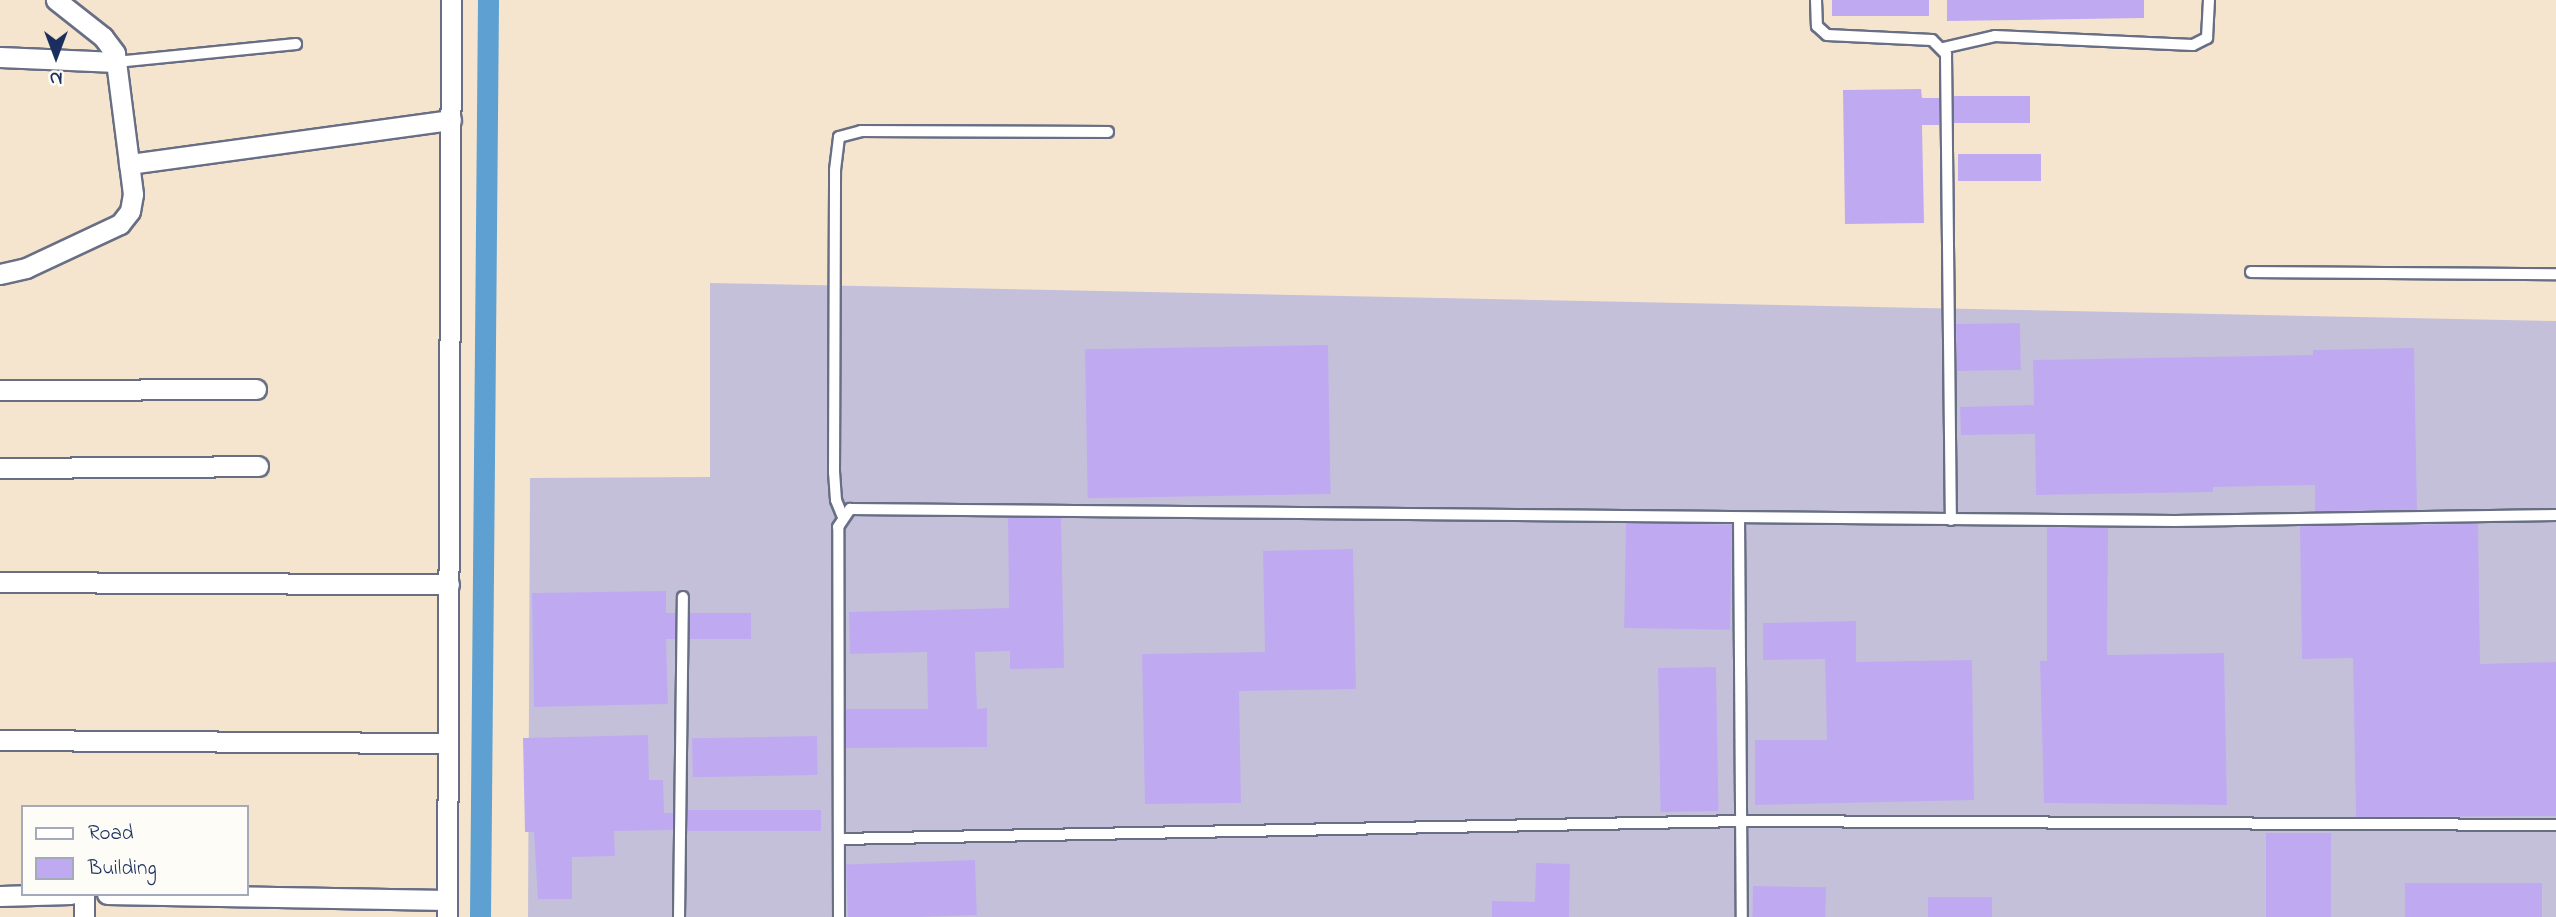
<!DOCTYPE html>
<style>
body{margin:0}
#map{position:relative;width:2556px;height:917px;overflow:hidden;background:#f6e5ce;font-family:"Indie Flower",sans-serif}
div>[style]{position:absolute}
.industrial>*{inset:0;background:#c5c0da}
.canal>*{height:21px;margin:-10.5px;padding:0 10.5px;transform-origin:10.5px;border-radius:10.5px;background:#5da0d1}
.building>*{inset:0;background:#bfaaf1;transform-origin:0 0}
.roads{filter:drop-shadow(2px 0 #686f85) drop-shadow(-2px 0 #686f85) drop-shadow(0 2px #686f85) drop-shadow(0 -2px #686f85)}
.service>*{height:10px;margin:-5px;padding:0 5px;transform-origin:5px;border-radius:5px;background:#fff}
.minor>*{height:19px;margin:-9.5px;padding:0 9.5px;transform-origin:9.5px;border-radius:9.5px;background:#fff}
span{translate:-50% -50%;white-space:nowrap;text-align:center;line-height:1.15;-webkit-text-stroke:6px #fdfcf7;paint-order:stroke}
.legend{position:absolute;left:21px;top:805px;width:228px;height:91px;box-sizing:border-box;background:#fdfcf7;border:2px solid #a3aaba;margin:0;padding:9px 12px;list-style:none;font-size:21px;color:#1b2f5e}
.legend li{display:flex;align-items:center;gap:14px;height:35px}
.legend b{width:35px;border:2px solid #a3aaba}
.north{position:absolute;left:21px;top:21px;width:70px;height:70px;-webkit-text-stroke:5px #fdfcf7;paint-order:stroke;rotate:180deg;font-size:19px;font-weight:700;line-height:28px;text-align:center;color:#1b2f5e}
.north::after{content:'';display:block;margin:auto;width:24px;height:32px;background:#1b2f5e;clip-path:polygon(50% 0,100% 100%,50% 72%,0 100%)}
</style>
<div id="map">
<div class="industrial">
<i style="clip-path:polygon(710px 283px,2556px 321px,2556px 917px,528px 917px,530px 478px,710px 477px)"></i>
</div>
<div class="canal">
<i style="left:480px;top:917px;width:917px;rotate:-89.5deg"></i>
</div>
<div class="building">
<i style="left:1832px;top:0;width:97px;height:16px"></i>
<i style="clip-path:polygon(1947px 0,2144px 0,2144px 18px,1947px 21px)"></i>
<i style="clip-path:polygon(1921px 89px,1922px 98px,1939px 98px,1939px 125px,1922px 125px,1924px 223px,1845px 224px,1843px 90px)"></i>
<i style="left:2030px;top:96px;width:27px;height:76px;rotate:90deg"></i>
<i style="left:1958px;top:154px;width:83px;height:27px"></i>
<i style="left:2020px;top:323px;width:47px;height:64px;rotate:89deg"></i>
<i style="left:1328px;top:345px;width:149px;height:243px;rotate:89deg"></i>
<i style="clip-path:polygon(2414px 348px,2417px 510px,2315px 511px,2315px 485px,2213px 487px,2213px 492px,2036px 495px,2035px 434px,1961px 435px,1960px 407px,2034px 405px,2033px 360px,2313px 355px,2313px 350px)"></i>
<i style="clip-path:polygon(1008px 518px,1061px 518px,1064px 668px,1010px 669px,1010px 651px,975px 652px,977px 709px,987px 708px,987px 747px,846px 748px,846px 709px,928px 709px,927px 652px,850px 654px,849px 612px,1009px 608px)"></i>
<i style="left:1626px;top:523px;width:106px;height:105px;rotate:1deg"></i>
<i style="clip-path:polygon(2478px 524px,2480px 664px,2556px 662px,2556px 816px,2356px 817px,2353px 658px,2302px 659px,2300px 526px)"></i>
<i style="clip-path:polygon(2047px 527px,2108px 528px,2107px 655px,2224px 653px,2227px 805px,2044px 803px,2040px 661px,2047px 661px)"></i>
<i style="clip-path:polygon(1353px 549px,1356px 689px,1239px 691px,1241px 803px,1145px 804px,1142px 654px,1265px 652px,1263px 551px)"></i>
<i style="clip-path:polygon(666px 591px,666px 613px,675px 613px,675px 639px,666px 639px,668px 704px,534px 707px,532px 593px)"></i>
<i style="left:690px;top:613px;width:61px;height:26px"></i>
<i style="clip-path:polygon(1856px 621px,1856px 662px,1972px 660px,1974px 800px,1755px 805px,1755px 740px,1827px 740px,1825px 659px,1763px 660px,1763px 623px)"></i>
<i style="left:1716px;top:667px;width:144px;height:58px;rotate:89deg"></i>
<i style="clip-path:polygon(648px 735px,649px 780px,663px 780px,664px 813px,673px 813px,673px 830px,614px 831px,615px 856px,572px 857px,572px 899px,538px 899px,534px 832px,525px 832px,523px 738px)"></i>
<i style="left:817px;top:736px;width:39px;height:125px;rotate:89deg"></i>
<i style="left:821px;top:810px;width:21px;height:133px;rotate:90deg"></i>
<i style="left:2266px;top:833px;width:65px;height:84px"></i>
<i style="left:975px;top:860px;width:55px;height:129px;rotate:88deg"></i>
<i style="clip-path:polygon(1536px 863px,1570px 864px,1569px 917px,1492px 917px,1492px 901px,1535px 902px)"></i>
<i style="left:2405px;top:883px;width:137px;height:34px"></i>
<i style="left:1753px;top:886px;width:73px;height:31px;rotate:1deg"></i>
<i style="left:1992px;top:897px;width:20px;height:64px;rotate:90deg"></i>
</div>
<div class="roads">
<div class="service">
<i style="left:1816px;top:0;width:26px;rotate:88deg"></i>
<i style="left:1817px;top:26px;width:13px;rotate:42deg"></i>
<i style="left:1827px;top:35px;width:105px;rotate:2.7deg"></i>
<i style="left:1932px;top:40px;width:20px;rotate:45deg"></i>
<i style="left:1946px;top:54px;width:466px;rotate:89.4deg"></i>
<i style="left:1943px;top:48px;width:53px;rotate:-13deg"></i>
<i style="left:1995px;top:36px;width:198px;rotate:2.6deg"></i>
<i style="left:2193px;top:45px;width:16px;rotate:-27deg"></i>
<i style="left:2207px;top:38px;width:38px;rotate:-87deg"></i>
<i style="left:116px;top:62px;width:181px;rotate:-5.7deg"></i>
<i style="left:2251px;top:272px;width:305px;rotate:0.4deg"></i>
<i style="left:842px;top:515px;width:16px;rotate:-112deg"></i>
<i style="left:836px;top:500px;width:27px;rotate:-94deg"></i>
<i style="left:834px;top:473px;width:303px;rotate:-89.8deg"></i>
<i style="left:835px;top:170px;width:33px;rotate:-83deg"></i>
<i style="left:839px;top:137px;width:23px;rotate:-15deg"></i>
<i style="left:861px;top:131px;width:247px;rotate:0.2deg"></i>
<i style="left:1739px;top:518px;width:399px;rotate:89.6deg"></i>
<i style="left:839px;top:839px;width:901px;rotate:-1.14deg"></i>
<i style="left:1740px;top:821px;width:816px;rotate:0.28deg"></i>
<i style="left:679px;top:917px;width:320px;rotate:-89.3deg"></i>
<i style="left:839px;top:917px;width:390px;rotate:-90.1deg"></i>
<i style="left:838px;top:527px;width:22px;rotate:-56deg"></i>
<i style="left:850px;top:509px;width:1325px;rotate:0.52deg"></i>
<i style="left:2175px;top:521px;width:381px;rotate:-0.9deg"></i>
</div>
<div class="minor">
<i style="left:0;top:57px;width:116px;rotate:2.5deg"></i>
<i style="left:129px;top:164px;width:325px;rotate:-7.8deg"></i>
<i style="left:0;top:274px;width:27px;rotate:-13deg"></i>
<i style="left:26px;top:268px;width:104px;rotate:-25.1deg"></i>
<i style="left:120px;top:224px;width:16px;rotate:-52deg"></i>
<i style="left:130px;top:211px;width:17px;rotate:-80deg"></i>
<i style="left:133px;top:194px;width:142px;rotate:-97.3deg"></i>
<i style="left:115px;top:53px;width:20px;rotate:-127deg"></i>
<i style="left:103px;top:37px;width:60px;rotate:-141.8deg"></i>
<i style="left:0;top:390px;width:256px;rotate:-0.2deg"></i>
<i style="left:0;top:468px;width:258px;rotate:-0.4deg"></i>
<i style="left:0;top:582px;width:449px;rotate:0.3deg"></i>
<i style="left:0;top:740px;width:448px;rotate:0.4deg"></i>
<i style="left:84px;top:894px;width:23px;rotate:90deg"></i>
<i style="left:107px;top:894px;width:340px;rotate:1deg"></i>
<i style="left:0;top:896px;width:71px;rotate:-1.6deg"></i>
<i style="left:447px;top:917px;width:917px;rotate:-89.75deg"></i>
</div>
</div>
<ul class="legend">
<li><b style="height:9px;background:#fff"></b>Road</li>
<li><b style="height:19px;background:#bfaaf1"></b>Building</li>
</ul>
<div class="north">N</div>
</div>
